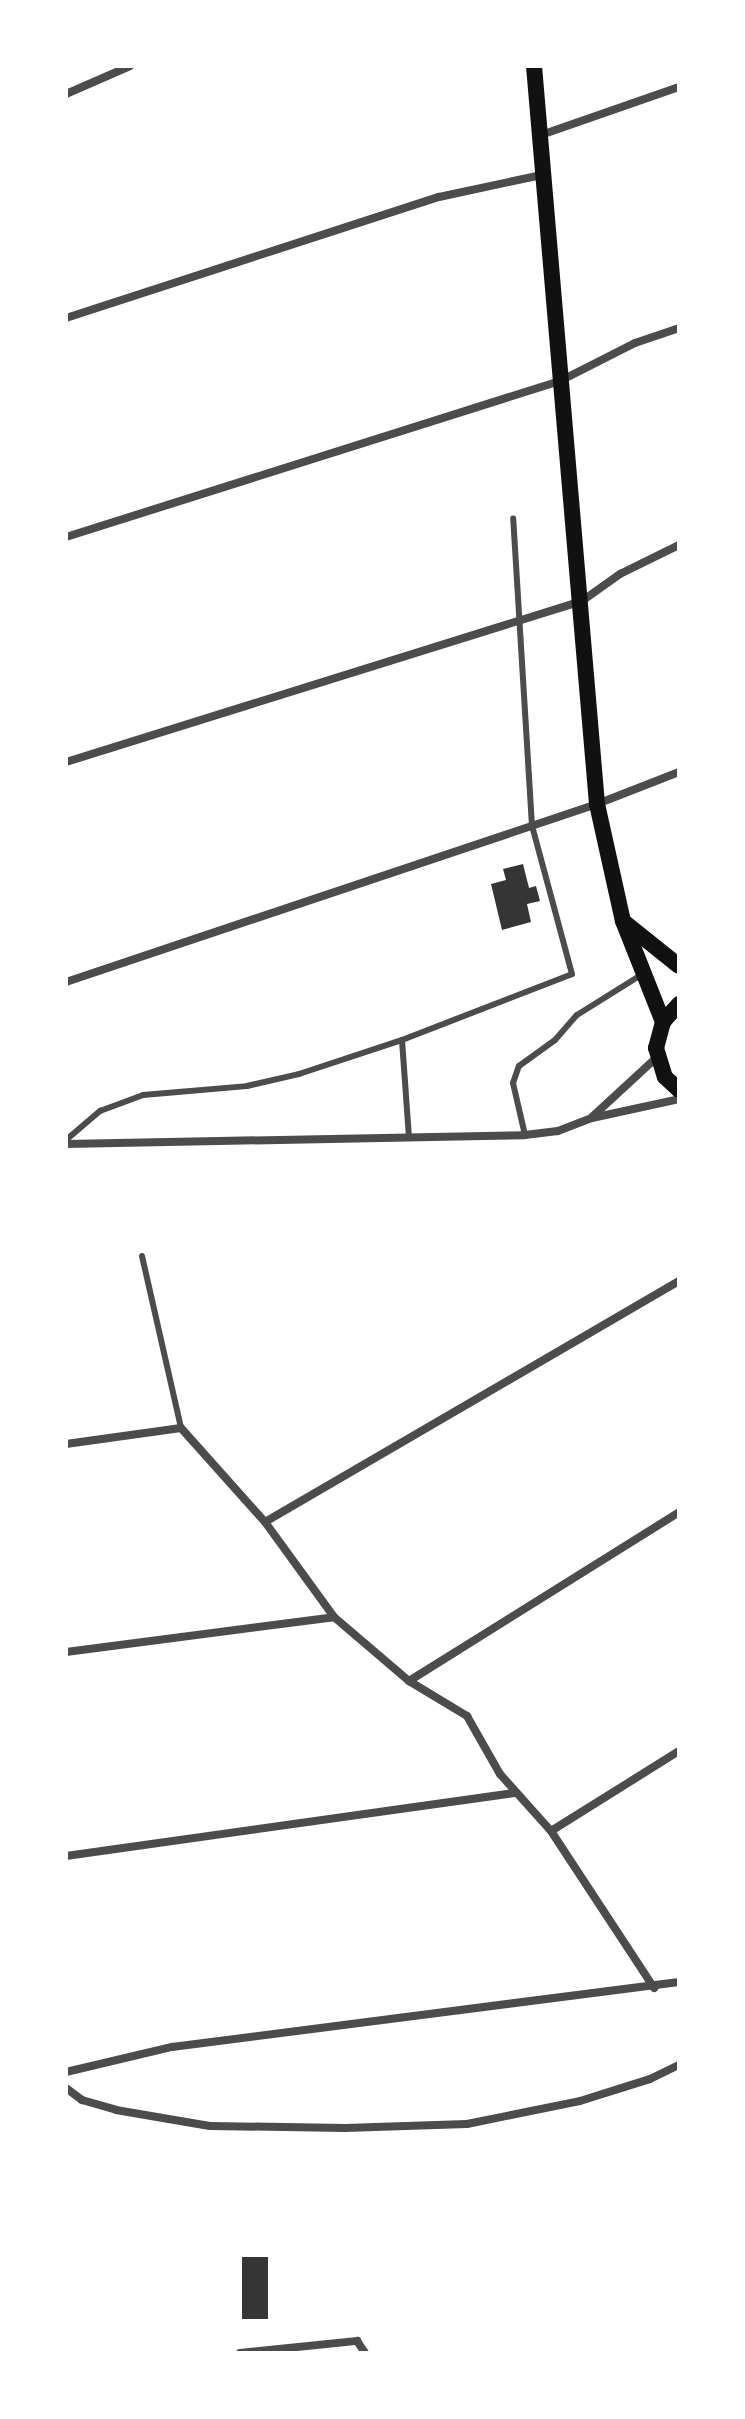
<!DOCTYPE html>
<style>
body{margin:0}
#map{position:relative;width:745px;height:2419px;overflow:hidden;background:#fff;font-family:"Titillium Web",sans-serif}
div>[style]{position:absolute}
.building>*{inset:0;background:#353535;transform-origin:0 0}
.service>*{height:6px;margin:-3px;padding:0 3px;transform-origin:3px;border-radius:3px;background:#4c4c4c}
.minor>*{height:8px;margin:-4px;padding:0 4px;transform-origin:4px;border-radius:4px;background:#4c4c4c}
.secondary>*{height:16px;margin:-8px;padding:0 8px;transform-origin:8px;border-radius:8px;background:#111}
span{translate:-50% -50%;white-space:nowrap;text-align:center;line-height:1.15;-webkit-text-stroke:6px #fff;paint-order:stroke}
.frame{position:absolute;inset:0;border:68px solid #fff;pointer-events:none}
</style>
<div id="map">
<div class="building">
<i style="clip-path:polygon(523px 864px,529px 888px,536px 886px,540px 901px,527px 904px,531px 922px,502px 930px,491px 884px,506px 880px,503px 869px)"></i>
<i style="left:242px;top:2257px;width:26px;height:62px"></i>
</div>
<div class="service">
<i style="left:402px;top:1040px;width:98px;rotate:85.9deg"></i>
<i style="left:525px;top:1135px;width:53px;rotate:-103deg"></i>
<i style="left:513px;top:1083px;width:18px;rotate:-71deg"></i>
<i style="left:519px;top:1066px;width:44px;rotate:-35.8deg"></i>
<i style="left:555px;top:1040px;width:33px;rotate:-49deg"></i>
<i style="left:577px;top:1015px;width:75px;rotate:-32deg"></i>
<i style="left:66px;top:1140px;width:45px;rotate:-40.5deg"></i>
<i style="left:100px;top:1111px;width:46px;rotate:-20.4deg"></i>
<i style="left:143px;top:1095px;width:104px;rotate:-4.9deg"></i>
<i style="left:247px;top:1086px;width:53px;rotate:-13deg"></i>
<i style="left:299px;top:1074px;width:108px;rotate:-18.3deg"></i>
<i style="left:402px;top:1040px;width:182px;rotate:-21.2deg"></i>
<i style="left:572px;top:974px;width:153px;rotate:-105.1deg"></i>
<i style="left:532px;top:826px;width:308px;rotate:-93.5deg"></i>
<i style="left:142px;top:1256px;width:176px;rotate:77.2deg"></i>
</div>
<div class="minor">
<i style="left:66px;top:94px;width:70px;rotate:-23.6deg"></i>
<i style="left:541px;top:135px;width:146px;rotate:-19.2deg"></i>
<i style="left:66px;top:318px;width:392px;rotate:-18deg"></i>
<i style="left:439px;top:197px;width:105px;rotate:-12.1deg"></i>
<i style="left:66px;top:537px;width:518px;rotate:-17.53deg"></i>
<i style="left:560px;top:381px;width:84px;rotate:-26.9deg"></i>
<i style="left:635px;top:343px;width:46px;rotate:-18.8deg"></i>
<i style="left:66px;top:762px;width:541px;rotate:-17.33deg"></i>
<i style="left:582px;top:601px;width:47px;rotate:-35.4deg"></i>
<i style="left:620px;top:574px;width:66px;rotate:-26.2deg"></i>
<i style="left:66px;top:982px;width:560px;rotate:-18.53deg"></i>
<i style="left:597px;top:804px;width:88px;rotate:-21.3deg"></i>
<i style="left:592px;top:1117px;width:88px;rotate:-42.7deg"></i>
<i style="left:66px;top:1144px;width:459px;rotate:-1.1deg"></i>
<i style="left:525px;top:1135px;width:33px;rotate:-7deg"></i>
<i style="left:558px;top:1131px;width:36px;rotate:-21deg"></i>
<i style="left:592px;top:1118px;width:89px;rotate:-12.3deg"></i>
<i style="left:66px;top:1444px;width:116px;rotate:-7.9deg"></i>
<i style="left:181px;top:1428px;width:126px;rotate:48.2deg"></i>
<i style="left:265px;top:1522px;width:117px;rotate:54deg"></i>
<i style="left:334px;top:1617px;width:99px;rotate:40.5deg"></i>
<i style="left:409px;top:1681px;width:68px;rotate:31.1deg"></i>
<i style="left:467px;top:1716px;width:67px;rotate:60.4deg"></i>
<i style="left:500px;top:1774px;width:76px;rotate:48.2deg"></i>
<i style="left:551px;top:1831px;width:188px;rotate:56.7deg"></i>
<i style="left:265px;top:1522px;width:479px;rotate:-30.2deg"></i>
<i style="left:66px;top:1652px;width:270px;rotate:-7.4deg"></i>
<i style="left:409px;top:1681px;width:319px;rotate:-32deg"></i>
<i style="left:551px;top:1831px;width:151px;rotate:-32deg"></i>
<i style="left:66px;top:1856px;width:453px;rotate:-8deg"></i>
<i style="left:66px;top:2072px;width:109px;rotate:-13.3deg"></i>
<i style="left:172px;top:2047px;width:511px;rotate:-7.31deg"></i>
<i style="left:66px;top:2088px;width:20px;rotate:37deg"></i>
<i style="left:82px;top:2100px;width:35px;rotate:16deg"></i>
<i style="left:116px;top:2110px;width:95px;rotate:9.7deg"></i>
<i style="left:210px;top:2126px;width:135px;rotate:0.8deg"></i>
<i style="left:345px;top:2128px;width:122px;rotate:-1.9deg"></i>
<i style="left:467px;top:2124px;width:115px;rotate:-11.5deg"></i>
<i style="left:580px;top:2101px;width:73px;rotate:-17.4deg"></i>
<i style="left:650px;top:2079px;width:32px;rotate:-26deg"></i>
<i style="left:240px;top:2353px;width:118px;rotate:-5.9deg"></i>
<i style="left:357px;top:2341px;width:14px;rotate:56deg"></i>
</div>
<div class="secondary">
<i style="left:534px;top:66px;width:741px;rotate:85.12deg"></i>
<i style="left:597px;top:804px;width:120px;rotate:77.5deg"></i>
<i style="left:623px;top:921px;width:109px;rotate:68.4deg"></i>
<i style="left:624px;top:922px;width:70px;rotate:38.7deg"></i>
<i style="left:679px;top:1004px;width:24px;rotate:132deg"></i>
<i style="left:663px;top:1022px;width:27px;rotate:105deg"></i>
<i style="left:656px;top:1048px;width:30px;rotate:73deg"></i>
<i style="left:665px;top:1077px;width:19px;rotate:43deg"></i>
</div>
<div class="frame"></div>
</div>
